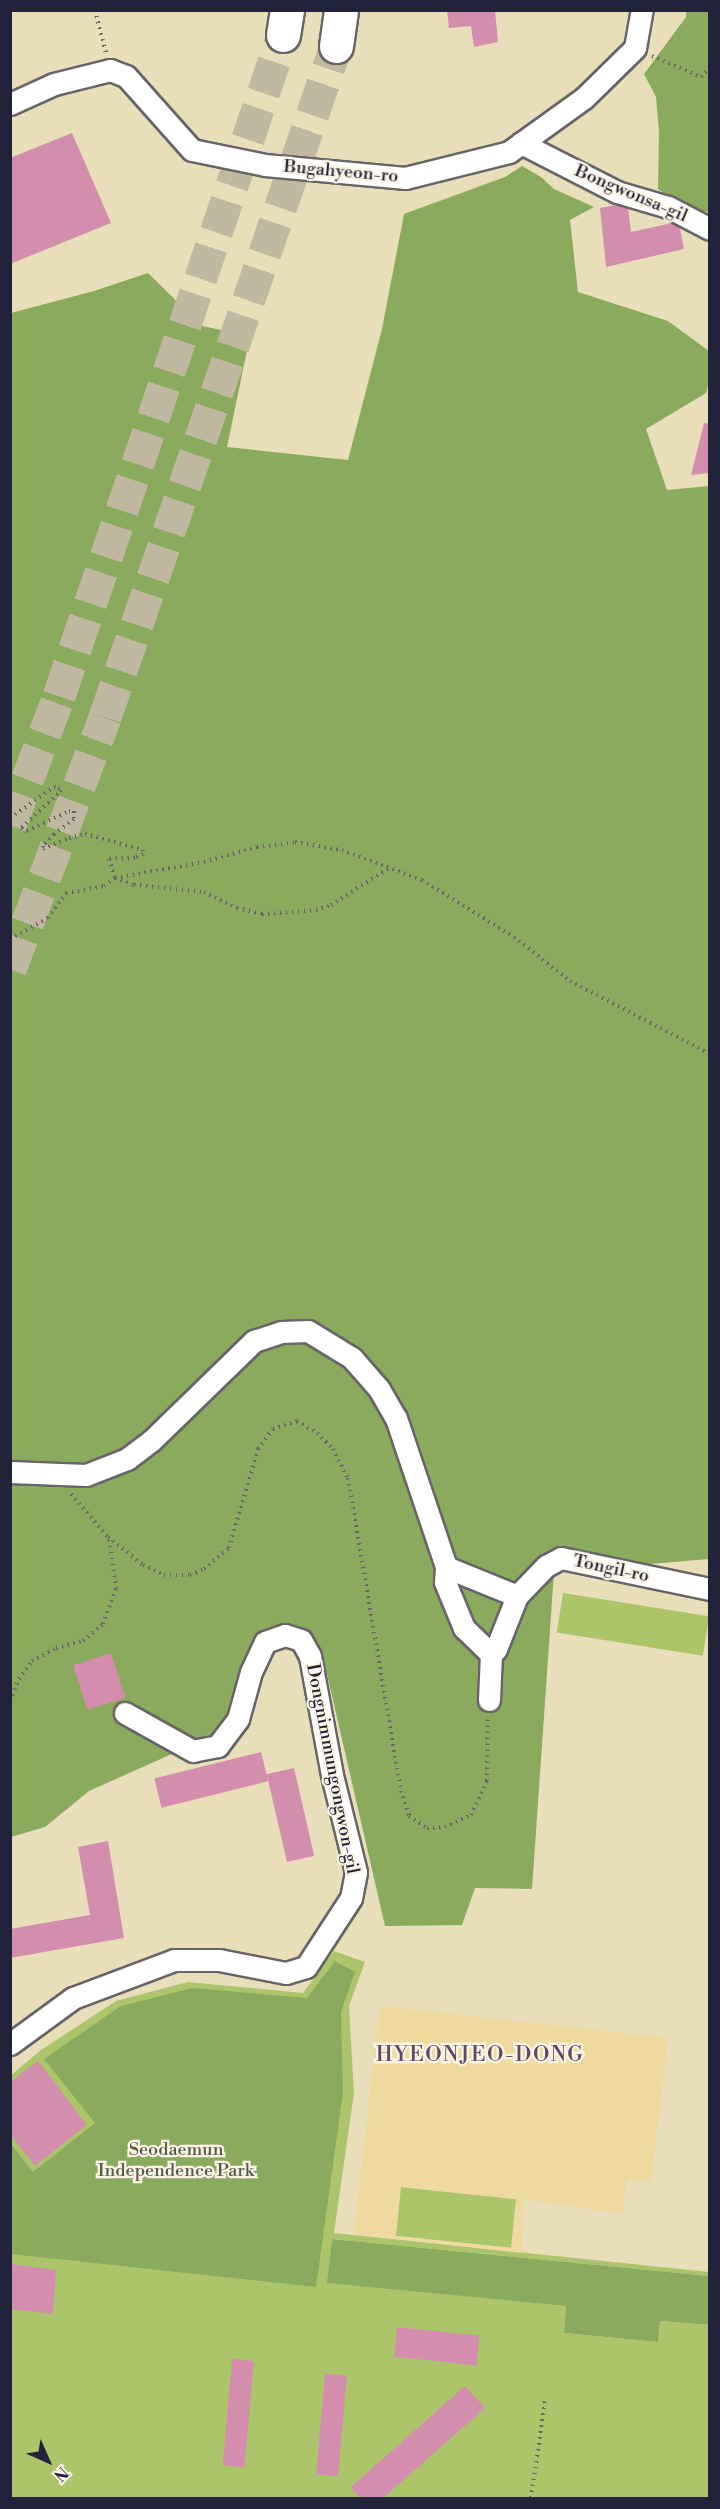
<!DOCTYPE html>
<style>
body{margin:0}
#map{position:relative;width:720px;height:2509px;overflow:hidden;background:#e8deb9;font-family:"Libre Bodoni",serif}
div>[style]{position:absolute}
.green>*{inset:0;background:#adc56a;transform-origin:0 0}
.forest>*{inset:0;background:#8aaa5e}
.sand>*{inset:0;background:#eeda9e}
.building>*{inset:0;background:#d38eae;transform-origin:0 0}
.primary-tunnel>*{height:33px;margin-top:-16.5px;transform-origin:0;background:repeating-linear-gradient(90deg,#c0b8a0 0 33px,transparent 0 49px)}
.path>*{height:4px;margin-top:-2px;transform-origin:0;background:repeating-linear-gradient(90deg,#676467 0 1.5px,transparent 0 6px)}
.roads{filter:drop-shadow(2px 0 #676467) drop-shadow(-2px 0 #676467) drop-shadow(0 2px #676467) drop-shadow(0 -2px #676467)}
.street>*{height:21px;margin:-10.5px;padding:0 10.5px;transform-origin:10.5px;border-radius:10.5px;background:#fff}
.primary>*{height:33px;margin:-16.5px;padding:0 16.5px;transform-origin:16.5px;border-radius:16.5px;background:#fff}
span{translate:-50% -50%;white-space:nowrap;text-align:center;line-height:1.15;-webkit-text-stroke:4.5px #fcf5e5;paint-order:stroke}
.street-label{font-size:18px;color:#22223b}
.park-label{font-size:18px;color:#535b4b}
.quarter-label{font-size:21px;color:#604863;letter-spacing:1.5px}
.frame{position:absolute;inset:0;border:12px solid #22223b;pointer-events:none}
.north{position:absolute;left:18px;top:2431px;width:60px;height:60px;-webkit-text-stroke:4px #fcf5e5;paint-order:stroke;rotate:135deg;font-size:16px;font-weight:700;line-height:24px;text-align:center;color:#22223b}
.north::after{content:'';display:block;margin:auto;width:21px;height:27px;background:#22223b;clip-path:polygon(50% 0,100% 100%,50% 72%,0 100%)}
</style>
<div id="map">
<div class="green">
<i style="left:563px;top:1593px;width:148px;height:40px;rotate:9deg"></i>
<i style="clip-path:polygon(334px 1951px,365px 1962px,349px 2006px,354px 2093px,334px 2233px,709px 2272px,709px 2276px,332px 2239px,328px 2282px,566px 2306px,564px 2333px,658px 2342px,660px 2321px,709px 2325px,709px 2498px,11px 2498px,10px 2076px,41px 2050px,116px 2001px,188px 1982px,303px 1993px)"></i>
<i style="left:400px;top:2187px;width:118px;height:49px;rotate:6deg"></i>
</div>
<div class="forest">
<i style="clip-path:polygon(686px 11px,709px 11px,709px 212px,686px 209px,658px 189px,659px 132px,656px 97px,644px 74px,686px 17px)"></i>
<i style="clip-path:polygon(522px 166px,541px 177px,554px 189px,594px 207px,570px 220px,578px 292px,668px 321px,709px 351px,709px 383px,706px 393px,646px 429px,667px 490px,709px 486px,709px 1559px,554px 1572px,532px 1889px,475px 1888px,462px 1925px,385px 1926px,327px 1674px,307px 1633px,260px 1638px,233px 1716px,216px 1738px,192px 1745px,89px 1791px,45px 1827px,11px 1837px,11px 313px,94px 291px,148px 273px,202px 326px,250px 336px,227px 447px,348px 460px,382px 329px,404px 214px,505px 177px)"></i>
<i style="clip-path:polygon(335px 1961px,355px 1972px,341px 2012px,343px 2092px,316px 2287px,11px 2254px,11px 2144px,33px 2172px,95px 2123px,44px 2059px,121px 2006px,192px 1988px,307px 1998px)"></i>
<i style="clip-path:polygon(332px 2239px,709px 2276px,709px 2325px,660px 2321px,658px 2342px,564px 2333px,566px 2306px,327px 2283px)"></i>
</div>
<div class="sand">
<i style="clip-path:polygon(evenodd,380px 2006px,668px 2038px,651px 2181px,627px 2179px,622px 2214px,523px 2199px,522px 2253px,354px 2234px,380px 2006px,401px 2187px,516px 2199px,511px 2248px,396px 2236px,401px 2187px)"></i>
</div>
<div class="building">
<i style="clip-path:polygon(447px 10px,495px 10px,498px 42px,474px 47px,471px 26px,449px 28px)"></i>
<i style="clip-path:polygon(72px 133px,111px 223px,10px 264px,10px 158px)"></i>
<i style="clip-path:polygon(617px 205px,628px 208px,631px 232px,672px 223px,680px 228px,684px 249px,606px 267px,600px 208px)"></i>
<i style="clip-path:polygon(704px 423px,710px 424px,710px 473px,691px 475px)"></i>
<i style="left:111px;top:1653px;width:47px;height:40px;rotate:72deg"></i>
<i style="left:261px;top:1752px;width:30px;height:110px;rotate:76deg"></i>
<i style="left:294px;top:1768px;width:90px;height:28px;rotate:77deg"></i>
<i style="clip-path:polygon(108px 1841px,124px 1938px,10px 1958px,10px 1929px,90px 1915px,78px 1847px)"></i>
<i style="clip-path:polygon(38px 2061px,87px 2125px,35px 2166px,10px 2134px,10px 2082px)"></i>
<i style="clip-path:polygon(10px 2264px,56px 2270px,53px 2314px,10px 2309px)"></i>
<i style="left:397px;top:2327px;width:83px;height:30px;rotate:6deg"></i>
<i style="left:232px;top:2359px;width:22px;height:107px;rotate:5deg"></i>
<i style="left:325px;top:2374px;width:22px;height:101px;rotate:5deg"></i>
<i style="clip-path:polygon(465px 2386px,485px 2408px,382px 2499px,360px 2499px,351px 2487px)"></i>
</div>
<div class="primary-tunnel">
<i style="left:10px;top:825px;width:138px;rotate:-69.2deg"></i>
<i style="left:59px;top:696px;width:698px;rotate:-71.28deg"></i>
<i style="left:10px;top:969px;width:269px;rotate:-69.3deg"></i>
<i style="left:105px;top:717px;width:710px;rotate:-71deg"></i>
</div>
<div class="path">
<i style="left:95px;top:10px;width:44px;rotate:75.7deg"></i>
<i style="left:652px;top:56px;width:53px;rotate:23.2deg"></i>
<i style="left:701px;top:77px;width:13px;rotate:-45deg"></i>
<i style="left:10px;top:818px;width:54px;rotate:-35.2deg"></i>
<i style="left:54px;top:787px;width:4px;rotate:14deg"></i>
<i style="left:58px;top:788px;width:4px;rotate:34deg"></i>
<i style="left:61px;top:790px;width:5px;rotate:127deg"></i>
<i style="left:58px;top:794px;width:50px;rotate:137.4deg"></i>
<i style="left:21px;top:828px;width:7px;rotate:27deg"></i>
<i style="left:27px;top:831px;width:47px;rotate:-25.5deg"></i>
<i style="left:69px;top:811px;width:5px"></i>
<i style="left:74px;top:811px;width:8px;rotate:90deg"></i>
<i style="left:74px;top:819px;width:25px;rotate:143deg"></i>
<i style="left:54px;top:834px;width:16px;rotate:133deg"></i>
<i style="left:43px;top:846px;width:3px;rotate:90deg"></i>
<i style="left:43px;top:849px;width:28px;rotate:-23deg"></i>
<i style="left:69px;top:838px;width:16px;rotate:-14deg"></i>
<i style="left:85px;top:834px;width:60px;rotate:15.4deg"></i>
<i style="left:143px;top:850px;width:4px;rotate:90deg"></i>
<i style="left:143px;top:854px;width:9px;rotate:153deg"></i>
<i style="left:135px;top:858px;width:26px;rotate:178deg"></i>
<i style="left:109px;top:859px;width:20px;rotate:72deg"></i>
<i style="left:115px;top:878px;width:20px;rotate:20deg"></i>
<i style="left:134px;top:885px;width:70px;rotate:5.7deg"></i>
<i style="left:204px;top:892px;width:37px;rotate:26deg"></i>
<i style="left:237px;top:908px;width:26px;rotate:13deg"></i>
<i style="left:262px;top:914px;width:54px;rotate:-4.2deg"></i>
<i style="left:316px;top:910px;width:16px;rotate:-18deg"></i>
<i style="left:331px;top:905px;width:69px;rotate:-32.5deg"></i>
<i style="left:10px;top:939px;width:43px;rotate:-28.9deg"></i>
<i style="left:48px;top:918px;width:31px;rotate:-54deg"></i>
<i style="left:66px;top:893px;width:39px;rotate:-10deg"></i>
<i style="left:104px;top:886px;width:14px;rotate:-36deg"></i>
<i style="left:115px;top:878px;width:90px;rotate:-10.2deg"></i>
<i style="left:204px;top:862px;width:55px;rotate:-15.8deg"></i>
<i style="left:257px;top:847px;width:38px;rotate:-7deg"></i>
<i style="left:295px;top:842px;width:48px;rotate:9.7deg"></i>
<i style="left:342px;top:850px;width:85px;rotate:20.6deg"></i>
<i style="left:422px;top:880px;width:108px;rotate:31.8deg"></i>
<i style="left:514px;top:937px;width:71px;rotate:38.2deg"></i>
<i style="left:570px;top:981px;width:158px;rotate:27.5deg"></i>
<i style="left:71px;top:1494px;width:57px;rotate:49.3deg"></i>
<i style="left:108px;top:1537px;width:45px;rotate:38.7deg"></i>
<i style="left:143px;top:1565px;width:23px;rotate:25deg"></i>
<i style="left:164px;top:1575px;width:26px"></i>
<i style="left:190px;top:1575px;width:15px;rotate:-23deg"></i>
<i style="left:204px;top:1569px;width:33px;rotate:-40deg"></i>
<i style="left:229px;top:1548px;width:103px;rotate:-73.7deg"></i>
<i style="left:258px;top:1449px;width:25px;rotate:-53deg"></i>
<i style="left:273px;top:1429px;width:25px;rotate:-18deg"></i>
<i style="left:297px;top:1421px;width:23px;rotate:31deg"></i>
<i style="left:317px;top:1433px;width:23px;rotate:45deg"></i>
<i style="left:333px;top:1449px;width:33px;rotate:63deg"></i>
<i style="left:348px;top:1478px;width:317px;rotate:80.4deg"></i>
<i style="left:401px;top:1791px;width:26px;rotate:72deg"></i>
<i style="left:409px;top:1816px;width:22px;rotate:34deg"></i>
<i style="left:427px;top:1828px;width:18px;rotate:-3deg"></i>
<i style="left:445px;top:1827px;width:29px;rotate:-25deg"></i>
<i style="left:471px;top:1815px;width:38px;rotate:-65deg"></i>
<i style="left:487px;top:1781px;width:63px;rotate:-89.1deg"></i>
<i style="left:10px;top:1701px;width:24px;rotate:-68deg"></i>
<i style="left:19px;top:1679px;width:22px;rotate:-54deg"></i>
<i style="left:32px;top:1661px;width:27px;rotate:-28deg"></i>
<i style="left:56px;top:1648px;width:28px;rotate:-15deg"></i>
<i style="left:83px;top:1641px;width:26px;rotate:-40deg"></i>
<i style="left:103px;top:1624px;width:37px;rotate:-70deg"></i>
<i style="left:116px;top:1589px;width:52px;rotate:-97.7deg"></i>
<i style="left:531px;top:2498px;width:98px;rotate:-81.8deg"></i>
</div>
<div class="roads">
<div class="street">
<i style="left:10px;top:104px;width:48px;rotate:-24.4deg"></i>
<i style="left:54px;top:84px;width:58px;rotate:-14deg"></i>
<i style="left:110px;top:70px;width:17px;rotate:21deg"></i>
<i style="left:126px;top:76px;width:99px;rotate:48.3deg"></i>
<i style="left:192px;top:150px;width:75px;rotate:11.6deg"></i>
<i style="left:265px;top:165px;width:141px;rotate:5.3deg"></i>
<i style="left:405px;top:178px;width:107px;rotate:-14deg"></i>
<i style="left:509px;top:152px;width:92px;rotate:-35.8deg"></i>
<i style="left:584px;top:98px;width:71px;rotate:-44.4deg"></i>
<i style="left:635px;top:48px;width:39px;rotate:-80deg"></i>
<i style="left:521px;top:143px;width:108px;rotate:27deg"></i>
<i style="left:617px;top:192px;width:53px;rotate:16.4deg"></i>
<i style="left:668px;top:207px;width:47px;rotate:27.6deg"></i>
<i style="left:10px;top:1472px;width:76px;rotate:2.3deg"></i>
<i style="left:86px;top:1475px;width:44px;rotate:-21.3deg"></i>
<i style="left:127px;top:1459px;width:30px;rotate:-37deg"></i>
<i style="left:151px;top:1441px;width:144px;rotate:-44.2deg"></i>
<i style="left:254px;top:1341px;width:28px;rotate:-18deg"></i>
<i style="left:281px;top:1332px;width:27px;rotate:-2deg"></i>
<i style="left:308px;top:1331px;width:52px;rotate:31.5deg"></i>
<i style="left:352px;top:1358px;width:41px;rotate:48.9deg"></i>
<i style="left:379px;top:1389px;width:34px;rotate:60deg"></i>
<i style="left:396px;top:1418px;width:157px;rotate:71.4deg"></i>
<i style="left:446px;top:1567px;width:77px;rotate:22.2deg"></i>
<i style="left:517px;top:1596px;width:42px;rotate:-46deg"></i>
<i style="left:546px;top:1566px;width:17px;rotate:-28deg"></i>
<i style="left:561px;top:1558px;width:152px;rotate:11.8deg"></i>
<i style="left:446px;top:1567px;width:15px;rotate:94deg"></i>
<i style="left:445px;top:1582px;width:50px;rotate:67.6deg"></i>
<i style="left:464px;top:1628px;width:37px;rotate:44deg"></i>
<i style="left:491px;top:1654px;width:7px;rotate:-45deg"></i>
<i style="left:496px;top:1649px;width:57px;rotate:-68.4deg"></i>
<i style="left:489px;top:1700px;width:46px;rotate:-87.5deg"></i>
<i style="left:10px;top:2044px;width:78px;rotate:-36.1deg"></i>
<i style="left:73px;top:1998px;width:108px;rotate:-20.6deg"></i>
<i style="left:174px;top:1960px;width:45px"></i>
<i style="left:219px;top:1960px;width:68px;rotate:11deg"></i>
<i style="left:286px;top:1973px;width:21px;rotate:-17deg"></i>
<i style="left:306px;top:1967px;width:82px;rotate:-56.9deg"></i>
<i style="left:351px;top:1898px;width:26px;rotate:-79deg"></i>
<i style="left:356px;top:1872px;width:100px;rotate:-103.9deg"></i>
<i style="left:332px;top:1775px;width:121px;rotate:-100.5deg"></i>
<i style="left:310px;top:1656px;width:18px;rotate:-119deg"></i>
<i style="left:301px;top:1640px;width:17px;rotate:-163deg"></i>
<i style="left:285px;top:1635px;width:21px;rotate:161deg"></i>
<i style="left:265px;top:1642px;width:33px;rotate:115deg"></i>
<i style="left:251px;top:1672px;width:49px;rotate:105.5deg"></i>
<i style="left:238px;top:1719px;width:34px;rotate:127deg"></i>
<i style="left:218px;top:1746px;width:25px;rotate:169deg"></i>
<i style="left:193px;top:1751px;width:78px;rotate:-150.8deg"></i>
</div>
<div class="primary">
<i style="left:283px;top:35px;width:25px;rotate:-81deg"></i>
<i style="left:336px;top:46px;width:36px;rotate:-82deg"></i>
</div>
</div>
<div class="street-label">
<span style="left:341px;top:172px;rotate:5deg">Bugahyeon-ro</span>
<span style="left:631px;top:194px;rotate:23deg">Bongwonsa-gil</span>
<span style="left:611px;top:1569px;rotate:12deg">Tongil-ro</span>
<span style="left:332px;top:1769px;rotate:79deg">Dongnimmungongwon-gil</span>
</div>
<div class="park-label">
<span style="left:176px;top:2161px">Seodaemun<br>Independence Park</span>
</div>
<div class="quarter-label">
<span style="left:480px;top:2055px">HYEONJEO-DONG</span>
</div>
<div class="frame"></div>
<div class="north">N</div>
</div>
